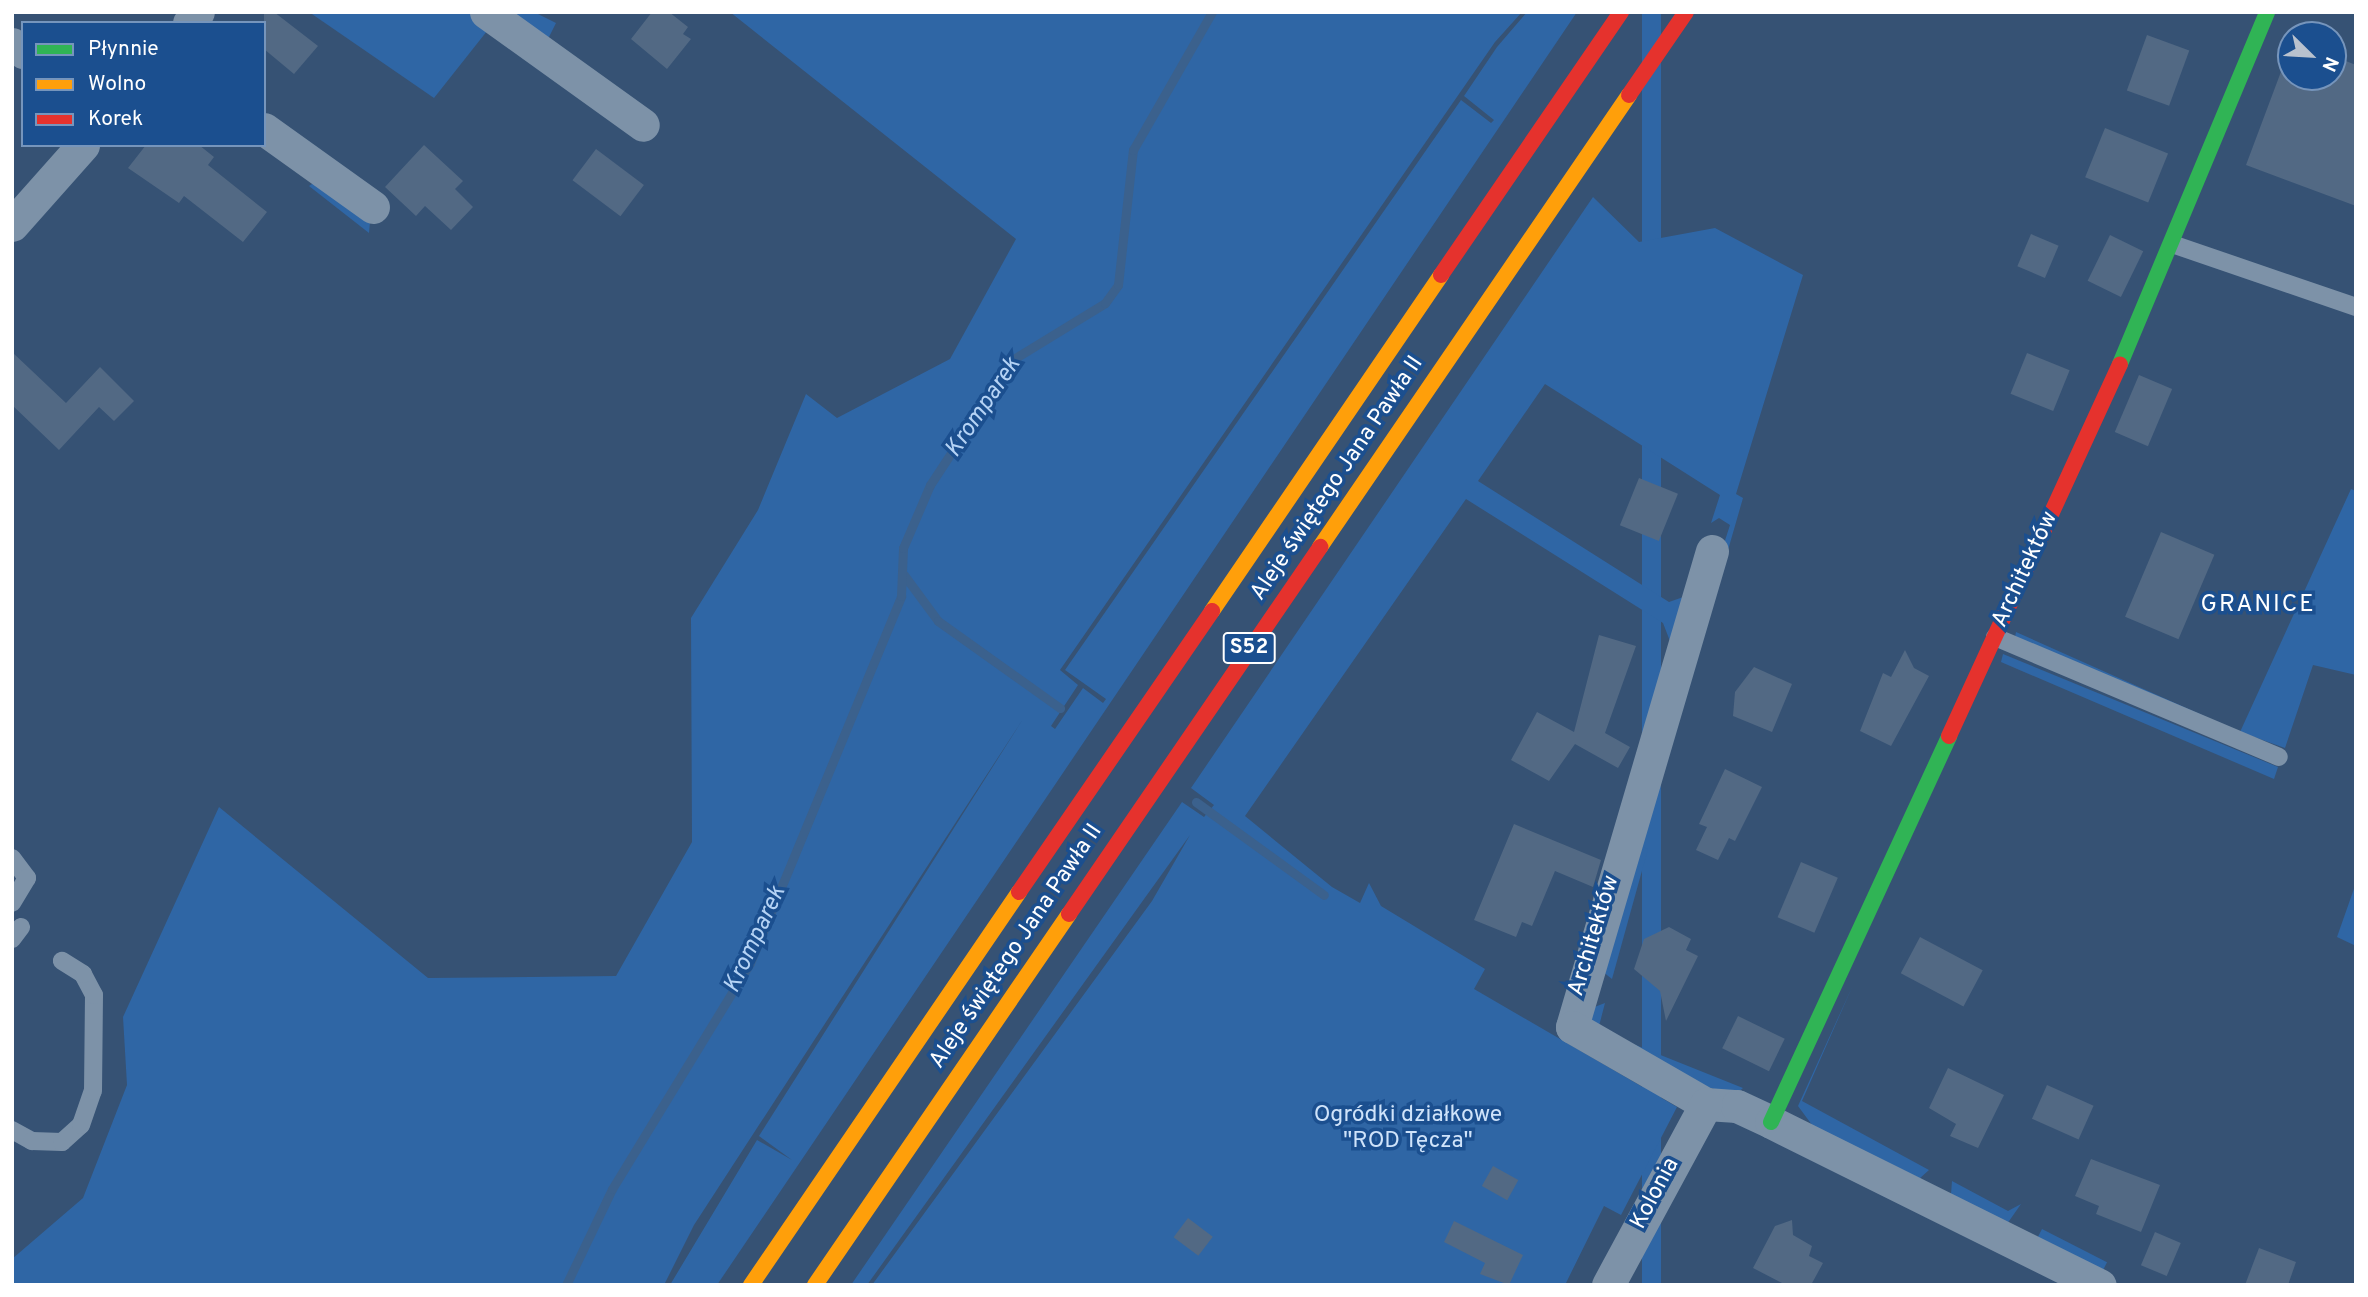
<!DOCTYPE html>
<meta charset="utf-8">
<style>
body{margin:0}
#map{position:relative;width:2368px;height:1297px;overflow:hidden;background:#365274;font-family:Overpass,sans-serif}
div>[style]{position:absolute}
.green>*{inset:0;background:#2f66a5;transform-origin:0 0}
.stream>*{height:9px;margin:-4.5px;padding:0 4.5px;transform-origin:4.5px;border-radius:4.5px;background:#3b618d}
.building>*{inset:0;background:#526984;transform-origin:0 0}
.lane>*{height:18px;margin:-9px;padding:0 9px;transform-origin:9px;border-radius:9px;background:#7d92a8}
.street>*{height:33px;margin:-16.5px;padding:0 16.5px;transform-origin:16.5px;border-radius:16.5px;background:#7d92a8}
.fast>*{height:16px;margin:-8px;padding:0 8px;transform-origin:8px;border-radius:8px;background:#30b455}
.slow>*{height:16px;margin:-8px;padding:0 8px;transform-origin:8px;border-radius:8px;background:#ff9f0a}
.jam>*{height:16px;margin:-8px;padding:0 8px;transform-origin:8px;border-radius:8px;background:#e5322d}
span{translate:-50% -50%;white-space:nowrap;text-align:center;line-height:1.15;-webkit-text-stroke:7px #1b4f8f;paint-order:stroke}
.shield-label span{padding:2px 5px;background:#1b4f8f;border:2px solid;border-radius:5px;-webkit-text-stroke-width:0}
.shield-label{font-size:21px;color:#fff;font-weight:700}
.street-label{font-size:23px;color:#fff}
.park-label{font-size:23px;color:#cfe3fa}
.water-label{font-size:24px;color:#b5d3f5;font-style:italic}
.neighbourhood-label{font-size:24px;color:#fff;letter-spacing:2px}
.frame{position:absolute;inset:0;border:14px solid #fff;pointer-events:none}
.legend{position:absolute;left:21px;top:21px;width:245px;height:126px;box-sizing:border-box;background:#1b4f8f;border:2px solid #7695bc;margin:0;padding:9px 12px;list-style:none;font-size:21px;color:#fff}
.legend li{display:flex;align-items:center;gap:14px;height:35px}
.legend b{width:35px;border:2px solid #7695bc}
.north{position:absolute;left:2277px;top:21px;width:70px;height:70px;box-sizing:border-box;background:#1b4f8f;border:2px solid #7695bc;border-radius:50%;rotate:114deg;font-size:19px;font-weight:700;line-height:28px;text-align:center;color:#fff}
.north::after{content:'';display:block;margin:auto;width:24px;height:32px;background:#b9c2ce;clip-path:polygon(50% 0,100% 100%,50% 72%,0 100%)}
</style>
<div id="map">
<div class="green">
<i style="clip-path:polygon(309px 12px,472px 12px,491px 26px,434px 98px)"></i>
<i style="clip-path:polygon(499px 12px,534px 12px,556px 23px,546px 43px)"></i>
<i style="clip-path:polygon(730px 12px,1522px 12px,1495px 42px,1060px 670px,1078px 685px,1051px 726px,1055px 729px,1083px 688px,1103px 703px,1106px 699px,1065px 670px,1461px 100px,1491px 123px,1494px 120px,1464px 96px,1497px 47px,1527px 12px,1577px 12px,717px 1285px,670px 1285px,757px 1140px,792px 1160px,759px 1136px,1023px 719px,694px 1225px,664px 1285px,12px 1285px,12px 1259px,83px 1198px,127px 1085px,123px 1017px,219px 807px,428px 978px,616px 976px,692px 842px,691px 618px,758px 510px,806px 394px,837px 418px,950px 359px,1016px 239px)"></i>
<i style="left:1642px;top:12px;width:19px;height:1541px"></i>
<i style="clip-path:polygon(318px 180px,370px 222px,369px 233px,309px 186px)"></i>
<i style="clip-path:polygon(1593px 197px,1639px 242px,1715px 228px,1803px 275px,1736px 494px,1743px 498px,1724px 564px,1719px 559px,1730px 525px,1719px 518px,1711px 523px,1720px 495px,1545px 384px,1478px 481px,1669px 602px,1689px 595px,1673px 649px,1663px 623px,1466px 499px,1245px 816px,1332px 887px,1360px 903px,1369px 883px,1381px 906px,1485px 969px,1474px 989px,1677px 1107px,1621px 1215px,1604px 1206px,1565px 1285px,872px 1285px,1152px 901px,1190px 835px,867px 1285px,851px 1285px,1182px 802px,1204px 817px,1214px 805px,1191px 788px)"></i>
<i style="clip-path:polygon(2351px 489px,2356px 491px,2356px 675px,2313px 665px,2285px 748px,2240px 732px,2015px 637px,2016px 632px,2240px 732px)"></i>
<i style="clip-path:polygon(2003px 654px,2278px 767px,2274px 779px,2001px 662px)"></i>
<i style="clip-path:polygon(1637px 845px,1648px 849px,1612px 979px,1598px 968px)"></i>
<i style="clip-path:polygon(2356px 883px,2356px 946px,2337px 937px)"></i>
<i style="clip-path:polygon(1853px 985px,1802px 1101px,1929px 1170px,1919px 1179px,1815px 1129px,1798px 1106px)"></i>
<i style="clip-path:polygon(1605px 1003px,1598px 1030px,1743px 1088px,1736px 1094px,1706px 1087px,1605px 1041px,1584px 1011px)"></i>
<i style="clip-path:polygon(1952px 1181px,2008px 1211px,2021px 1204px,2007px 1224px,1951px 1194px)"></i>
<i style="left:2042px;top:1229px;width:73px;height:11px;rotate:27deg"></i>
</div>
<div class="stream">
<i style="left:904px;top:575px;width:57px;rotate:53.5deg"></i>
<i style="left:938px;top:621px;width:150px;rotate:35.5deg"></i>
<i style="left:1196px;top:802px;width:158px;rotate:36deg"></i>
<i style="left:566px;top:1285px;width:106px;rotate:-64.4deg"></i>
<i style="left:612px;top:1189px;width:265px;rotate:-58.6deg"></i>
<i style="left:750px;top:963px;width:397px;rotate:-67.6deg"></i>
<i style="left:901px;top:596px;width:48px;rotate:-87.6deg"></i>
<i style="left:903px;top:548px;width:69px;rotate:-66.8deg"></i>
<i style="left:930px;top:485px;width:149px;rotate:-56.7deg"></i>
<i style="left:1012px;top:360px;width:109px;rotate:-31.5deg"></i>
<i style="left:1105px;top:303px;width:22px;rotate:-54deg"></i>
<i style="left:1118px;top:285px;width:136px;rotate:-83.7deg"></i>
<i style="left:1133px;top:150px;width:159px;rotate:-60.2deg"></i>
</div>
<div class="building">
<i style="clip-path:polygon(264px 12px,274px 12px,318px 46px,294px 74px,264px 49px)"></i>
<i style="clip-path:polygon(652px 12px,669px 12px,688px 27px,683px 34px,691px 39px,667px 69px,631px 39px)"></i>
<i style="left:2147px;top:35px;width:45px;height:59px;rotate:20deg"></i>
<i style="clip-path:polygon(2291px 45px,2291px 77px,2333px 77px,2333px 56px,2356px 65px,2356px 206px,2246px 165px)"></i>
<i style="left:2105px;top:128px;width:68px;height:53px;rotate:22deg"></i>
<i style="clip-path:polygon(146px 145px,199px 145px,214px 157px,208px 165px,267px 212px,243px 242px,184px 196px,179px 203px,128px 168px)"></i>
<i style="clip-path:polygon(424px 145px,463px 181px,455px 189px,473px 207px,451px 230px,425px 206px,416px 216px,385px 187px)"></i>
<i style="left:596px;top:149px;width:60px;height:39px;rotate:37deg"></i>
<i style="left:2031px;top:234px;width:30px;height:35px;rotate:23deg"></i>
<i style="left:2110px;top:235px;width:37px;height:51px;rotate:26deg"></i>
<i style="clip-path:polygon(12px 352px,66px 403px,100px 367px,134px 401px,114px 421px,99px 407px,59px 450px,12px 405px)"></i>
<i style="left:2027px;top:353px;width:46px;height:44px;rotate:22deg"></i>
<i style="left:2139px;top:375px;width:36px;height:62px;rotate:23deg"></i>
<i style="left:1639px;top:478px;width:42px;height:51px;rotate:22deg"></i>
<i style="left:2161px;top:532px;width:58px;height:92px;rotate:23deg"></i>
<i style="clip-path:polygon(1599px 635px,1636px 646px,1605px 733px,1630px 747px,1618px 768px,1575px 744px,1549px 781px,1511px 760px,1537px 712px,1574px 732px)"></i>
<i style="clip-path:polygon(1905px 650px,1914px 668px,1929px 676px,1891px 746px,1860px 731px,1883px 673px,1891px 677px)"></i>
<i style="clip-path:polygon(1754px 667px,1792px 684px,1772px 732px,1733px 716px,1735px 692px)"></i>
<i style="clip-path:polygon(1725px 769px,1762px 787px,1735px 841px,1729px 838px,1718px 860px,1696px 850px,1707px 827px,1699px 824px)"></i>
<i style="clip-path:polygon(1514px 824px,1601px 860px,1593px 887px,1555px 871px,1532px 926px,1522px 922px,1516px 937px,1474px 920px)"></i>
<i style="left:1801px;top:862px;width:40px;height:60px;rotate:23deg"></i>
<i style="clip-path:polygon(1669px 927px,1691px 939px,1686px 950px,1698px 956px,1666px 1021px,1660px 991px,1634px 969px,1644px 939px)"></i>
<i style="left:1920px;top:937px;width:71px;height:41px;rotate:28deg"></i>
<i style="left:1738px;top:1016px;width:52px;height:36px;rotate:26deg"></i>
<i style="clip-path:polygon(1948px 1068px,2004px 1095px,1978px 1148px,1950px 1136px,1956px 1124px,1929px 1108px)"></i>
<i style="left:2047px;top:1085px;width:51px;height:37px;rotate:24deg"></i>
<i style="clip-path:polygon(2091px 1159px,2160px 1185px,2141px 1232px,2096px 1214px,2099px 1206px,2075px 1196px)"></i>
<i style="left:1493px;top:1166px;width:29px;height:23px;rotate:29deg"></i>
<i style="left:1188px;top:1218px;width:31px;height:24px;rotate:37deg"></i>
<i style="clip-path:polygon(1792px 1220px,1793px 1235px,1812px 1246px,1809px 1256px,1823px 1263px,1811px 1285px,1786px 1285px,1753px 1268px,1775px 1226px)"></i>
<i style="clip-path:polygon(1454px 1221px,1523px 1255px,1509px 1285px,1480px 1274px,1485px 1263px,1444px 1242px)"></i>
<i style="left:2155px;top:1232px;width:28px;height:36px;rotate:23deg"></i>
<i style="clip-path:polygon(2259px 1248px,2296px 1262px,2288px 1285px,2245px 1285px)"></i>
</div>
<div class="lane">
<i style="left:2175px;top:245px;width:191px;rotate:18.9deg"></i>
<i style="left:1995px;top:637px;width:308px;rotate:22.9deg"></i>
<i style="left:12px;top:858px;width:25px;rotate:53deg"></i>
<i style="left:27px;top:878px;width:29px;rotate:121deg"></i>
<i style="left:12px;top:939px;width:15px;rotate:-53deg"></i>
<i style="left:12px;top:1130px;width:23px;rotate:29deg"></i>
<i style="left:32px;top:1141px;width:30px;rotate:2deg"></i>
<i style="left:62px;top:1142px;width:25px;rotate:-42deg"></i>
<i style="left:81px;top:1125px;width:36px;rotate:-71deg"></i>
<i style="left:93px;top:1091px;width:96px;rotate:-89.4deg"></i>
<i style="left:94px;top:995px;width:24px;rotate:-118deg"></i>
<i style="left:83px;top:974px;width:25px;rotate:-148deg"></i>
</div>
<div class="street">
<i style="left:486px;top:12px;width:193px;rotate:35.7deg"></i>
<i style="left:189px;top:23px;width:14px;rotate:-51deg"></i>
<i style="left:12px;top:44px;width:14px;rotate:36deg"></i>
<i style="left:264px;top:129px;width:134px;rotate:35.6deg"></i>
<i style="left:12px;top:225px;width:107px;rotate:-48.4deg"></i>
<i style="left:1712px;top:551px;width:496px;rotate:106.4deg"></i>
<i style="left:1572px;top:1027px;width:155px;rotate:29.9deg"></i>
<i style="left:1706px;top:1104px;width:31px;rotate:4deg"></i>
<i style="left:1737px;top:1106px;width:38px;rotate:25deg"></i>
<i style="left:1771px;top:1122px;width:367px;rotate:26.4deg"></i>
<i style="left:1608px;top:1285px;width:206px;rotate:-61.6deg"></i>
</div>
<div class="fast">
<i style="left:2120px;top:364px;width:381px;rotate:-67.3deg"></i>
<i style="left:1771px;top:1122px;width:425px;rotate:-65.2deg"></i>
</div>
<div class="slow">
<i style="left:1320px;top:547px;width:548px;rotate:-55.64deg"></i>
<i style="left:1212px;top:611px;width:407px;rotate:-55.7deg"></i>
<i style="left:751px;top:1285px;width:476px;rotate:-55.7deg"></i>
<i style="left:815px;top:1285px;width:450px;rotate:-55.6deg"></i>
</div>
<div class="jam">
<i style="left:1629px;top:95px;width:101px;rotate:-55.5deg"></i>
<i style="left:1441px;top:275px;width:319px;rotate:-55.6deg"></i>
<i style="left:1949px;top:736px;width:409px;rotate:-65.3deg"></i>
<i style="left:1019px;top:892px;width:341px;rotate:-55.5deg"></i>
<i style="left:1069px;top:914px;width:445px;rotate:-55.6deg"></i>
</div>
<div class="shield-label">
<span style="left:1249px;top:648px">S52</span>
</div>
<div class="street-label">
<span style="left:1338px;top:479px;rotate:-56deg">Aleje świętego Jana Pawła II</span>
<span style="left:2026px;top:570px;rotate:-65deg">Architektów</span>
<span style="left:1595px;top:936px;rotate:-73deg">Architektów</span>
<span style="left:1017px;top:947px;rotate:-56deg">Aleje świętego Jana Pawła II</span>
<span style="left:1656px;top:1194px;rotate:-62deg">Kolonia</span>
</div>
<div class="park-label">
<span style="left:1408px;top:1129px">Ogródki działkowe<br>"ROD Tęcza"</span>
</div>
<div class="water-label">
<span style="left:984px;top:408px;rotate:-56deg">Kromparek</span>
<span style="left:756px;top:940px;rotate:-65deg">Kromparek</span>
</div>
<div class="neighbourhood-label">
<span style="left:2258px;top:606px">GRANICE</span>
</div>
<div class="frame"></div>
<ul class="legend">
<li><b style="height:9px;background:#30b455"></b>Płynnie</li>
<li><b style="height:9px;background:#ff9f0a"></b>Wolno</li>
<li><b style="height:9px;background:#e5322d"></b>Korek</li>
</ul>
<div class="north">N</div>
</div>
